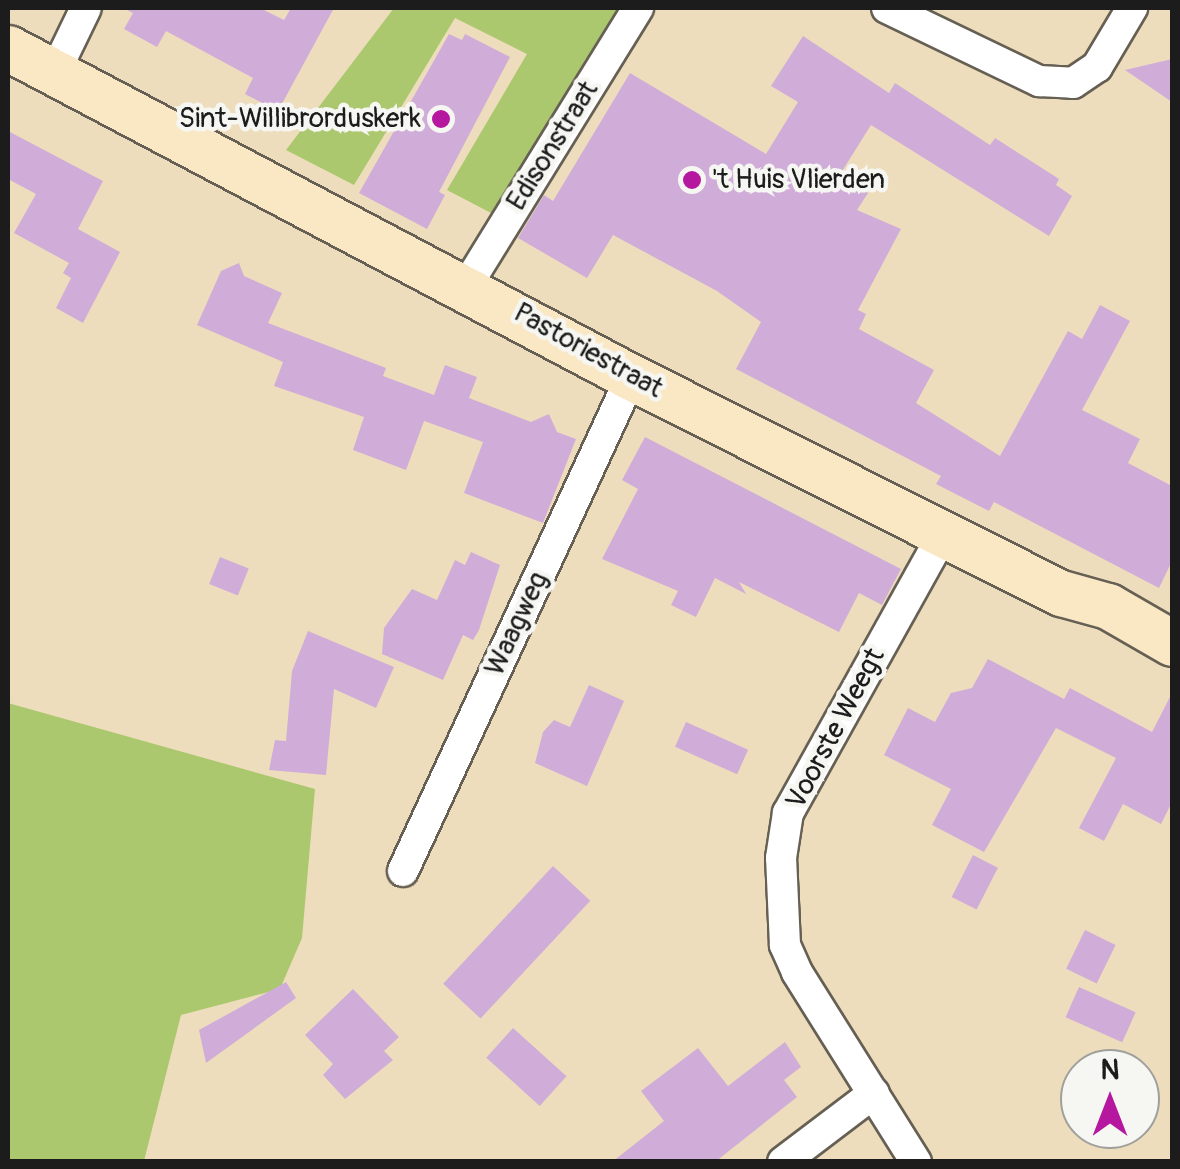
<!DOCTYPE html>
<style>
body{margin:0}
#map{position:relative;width:1180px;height:1169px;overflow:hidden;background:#eeddbc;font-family:Pangolin,sans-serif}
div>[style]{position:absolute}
.green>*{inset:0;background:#acc86e}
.building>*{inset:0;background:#d0add9;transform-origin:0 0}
.roads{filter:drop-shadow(2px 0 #666054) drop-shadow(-2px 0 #666054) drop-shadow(0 2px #666054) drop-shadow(0 -2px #666054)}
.street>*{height:30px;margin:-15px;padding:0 15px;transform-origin:15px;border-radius:15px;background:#fff}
.secondary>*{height:45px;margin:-22.5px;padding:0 22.5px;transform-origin:22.5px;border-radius:22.5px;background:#fae7c3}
.dots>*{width:28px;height:28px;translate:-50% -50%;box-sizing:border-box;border:5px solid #f6f6f2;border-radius:50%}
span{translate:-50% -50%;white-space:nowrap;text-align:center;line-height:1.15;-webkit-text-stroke:9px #f6f6f2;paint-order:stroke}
.poi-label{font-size:28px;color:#1c1c1c}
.right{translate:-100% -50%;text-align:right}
.left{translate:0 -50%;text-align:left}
.street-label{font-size:28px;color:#1c1c1c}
.frame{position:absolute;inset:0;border:10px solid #1c1c1c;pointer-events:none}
.north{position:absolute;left:1060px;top:1049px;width:100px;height:100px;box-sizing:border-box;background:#f6f6f2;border:2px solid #9f9f9c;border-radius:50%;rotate:0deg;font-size:28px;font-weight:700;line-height:40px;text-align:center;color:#1c1c1c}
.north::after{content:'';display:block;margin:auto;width:35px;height:45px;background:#b5179e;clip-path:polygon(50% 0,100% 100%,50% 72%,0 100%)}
</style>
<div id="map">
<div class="green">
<i style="clip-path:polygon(394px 8px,621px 8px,491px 213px,447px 190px,527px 54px,455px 18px,354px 185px,286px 150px)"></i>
<i style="clip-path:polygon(8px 703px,315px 789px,302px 938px,280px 989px,181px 1015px,144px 1161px,8px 1161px)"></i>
</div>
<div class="building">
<i style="clip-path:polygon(123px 8px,260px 8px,284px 20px,291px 8px,334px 8px,278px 111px,245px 94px,253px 78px,166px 31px,157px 47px,124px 29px,133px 13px)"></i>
<i style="clip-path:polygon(449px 34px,462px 40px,465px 34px,510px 57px,439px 192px,445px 195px,427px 229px,359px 193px)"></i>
<i style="clip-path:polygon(803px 36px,889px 93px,895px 83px,990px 145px,995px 138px,1059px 179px,1056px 185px,1072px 196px,1049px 236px,871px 125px,839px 176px,868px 193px,857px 210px,901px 229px,858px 310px,866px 314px,859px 329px,934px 370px,916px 403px,1000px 456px,1068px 331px,1082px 339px,1100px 305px,1130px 321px,1082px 410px,1140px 439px,1128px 463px,1172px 486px,1172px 561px,1159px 588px,994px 502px,989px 511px,936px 484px,941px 476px,736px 369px,761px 322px,717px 291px,613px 235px,587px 278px,518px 238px,544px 195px,553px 201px,630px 73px,766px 154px,798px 102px,771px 86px)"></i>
<i style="clip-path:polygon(1172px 59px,1172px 102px,1125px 70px)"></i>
<i style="clip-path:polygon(8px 131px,103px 181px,78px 229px,120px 252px,83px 323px,56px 308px,71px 278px,63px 273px,69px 263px,14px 233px,36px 194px,8px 179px)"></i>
<i style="clip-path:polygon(239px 263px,244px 276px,282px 293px,268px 323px,386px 368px,383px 376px,434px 395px,445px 365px,477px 377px,469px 398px,531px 422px,549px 414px,557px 432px,576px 439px,543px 523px,464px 493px,483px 442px,424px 421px,406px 470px,353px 450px,364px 417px,274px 386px,283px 362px,197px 325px,221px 271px)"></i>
<i style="clip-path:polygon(645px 437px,901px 569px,882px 605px,859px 593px,839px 632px,739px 582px,746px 594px,715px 578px,696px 617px,671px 605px,678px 591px,602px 559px,638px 489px,622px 480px)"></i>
<i style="clip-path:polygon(471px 552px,500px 565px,479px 630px,473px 640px,463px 635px,443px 680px,382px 654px,384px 628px,412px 589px,437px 600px,455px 560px,465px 565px)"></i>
<i style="left:220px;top:557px;width:31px;height:29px;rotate:22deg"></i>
<i style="clip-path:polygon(308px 631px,394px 667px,376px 708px,334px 689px,326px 775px,269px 770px,275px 740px,286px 741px,292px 671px)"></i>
<i style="clip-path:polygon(988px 659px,1064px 699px,1070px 688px,1152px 732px,1172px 693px,1172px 802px,1161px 824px,1123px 804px,1104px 841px,1079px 828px,1116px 758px,1056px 728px,984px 852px,932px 825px,951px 789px,884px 755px,908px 708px,935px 722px,951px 693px,972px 688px)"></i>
<i style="clip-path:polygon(589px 685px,624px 701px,587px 786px,535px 763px,543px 732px,554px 720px,570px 727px)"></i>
<i style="left:686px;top:722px;width:68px;height:27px;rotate:24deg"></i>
<i style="left:973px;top:855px;width:28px;height:47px;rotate:27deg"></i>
<i style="left:553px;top:866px;width:51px;height:161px;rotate:43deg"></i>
<i style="left:1085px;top:930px;width:34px;height:43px;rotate:26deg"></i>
<i style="clip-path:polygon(286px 982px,296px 998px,206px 1063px,199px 1030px)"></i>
<i style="left:1079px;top:987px;width:62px;height:33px;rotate:24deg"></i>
<i style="clip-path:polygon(353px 989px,399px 1037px,384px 1051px,393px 1060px,345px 1099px,323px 1075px,333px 1064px,305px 1035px)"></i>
<i style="left:513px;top:1028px;width:72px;height:40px;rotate:42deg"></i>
<i style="clip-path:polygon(785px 1042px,801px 1067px,784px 1080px,797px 1097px,715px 1162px,612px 1162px,664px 1121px,641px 1091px,698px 1048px,728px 1086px)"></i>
</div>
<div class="roads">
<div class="street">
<i style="left:887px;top:8px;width:169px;rotate:25.7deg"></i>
<i style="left:1039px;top:81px;width:34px;rotate:3deg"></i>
<i style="left:1073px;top:83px;width:29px;rotate:-34deg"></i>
<i style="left:1097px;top:67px;width:69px;rotate:-59.3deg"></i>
<i style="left:55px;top:72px;width:71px;rotate:-64.2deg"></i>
<i style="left:467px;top:285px;width:326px;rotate:-58.3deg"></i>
<i style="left:403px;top:871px;width:544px;rotate:-65.22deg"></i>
<i style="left:783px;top:1162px;width:114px;rotate:-37.2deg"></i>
<i style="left:916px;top:1162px;width:224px;rotate:-122.1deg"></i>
<i style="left:797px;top:972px;width:30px;rotate:-114deg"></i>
<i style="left:785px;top:945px;width:87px;rotate:-92.6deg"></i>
<i style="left:781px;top:858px;width:46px;rotate:-81.2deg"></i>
<i style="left:788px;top:813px;width:319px;rotate:-60.9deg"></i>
</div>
<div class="secondary">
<i style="left:8px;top:48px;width:705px;rotate:27.84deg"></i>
<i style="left:631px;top:377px;width:481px;rotate:26.7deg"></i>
<i style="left:1061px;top:593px;width:49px;rotate:15.5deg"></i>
<i style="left:1108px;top:606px;width:74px;rotate:30deg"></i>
</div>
</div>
<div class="dots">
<i style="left:441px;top:119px;background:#b5179e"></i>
<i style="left:692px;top:180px;background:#b5179e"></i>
</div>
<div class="poi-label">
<span class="right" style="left:421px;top:119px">Sint-Willibrorduskerk</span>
<span class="left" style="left:712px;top:180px">'t Huis Vlierden</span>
</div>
<div class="street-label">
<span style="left:553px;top:146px;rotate:-58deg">Edisonstraat</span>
<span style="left:588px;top:351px;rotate:29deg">Pastoriestraat</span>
<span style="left:517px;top:624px;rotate:-65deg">Waagweg</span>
<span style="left:836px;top:729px;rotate:-62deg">Voorste Weegt</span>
</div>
<div class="frame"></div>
<div class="north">N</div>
</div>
